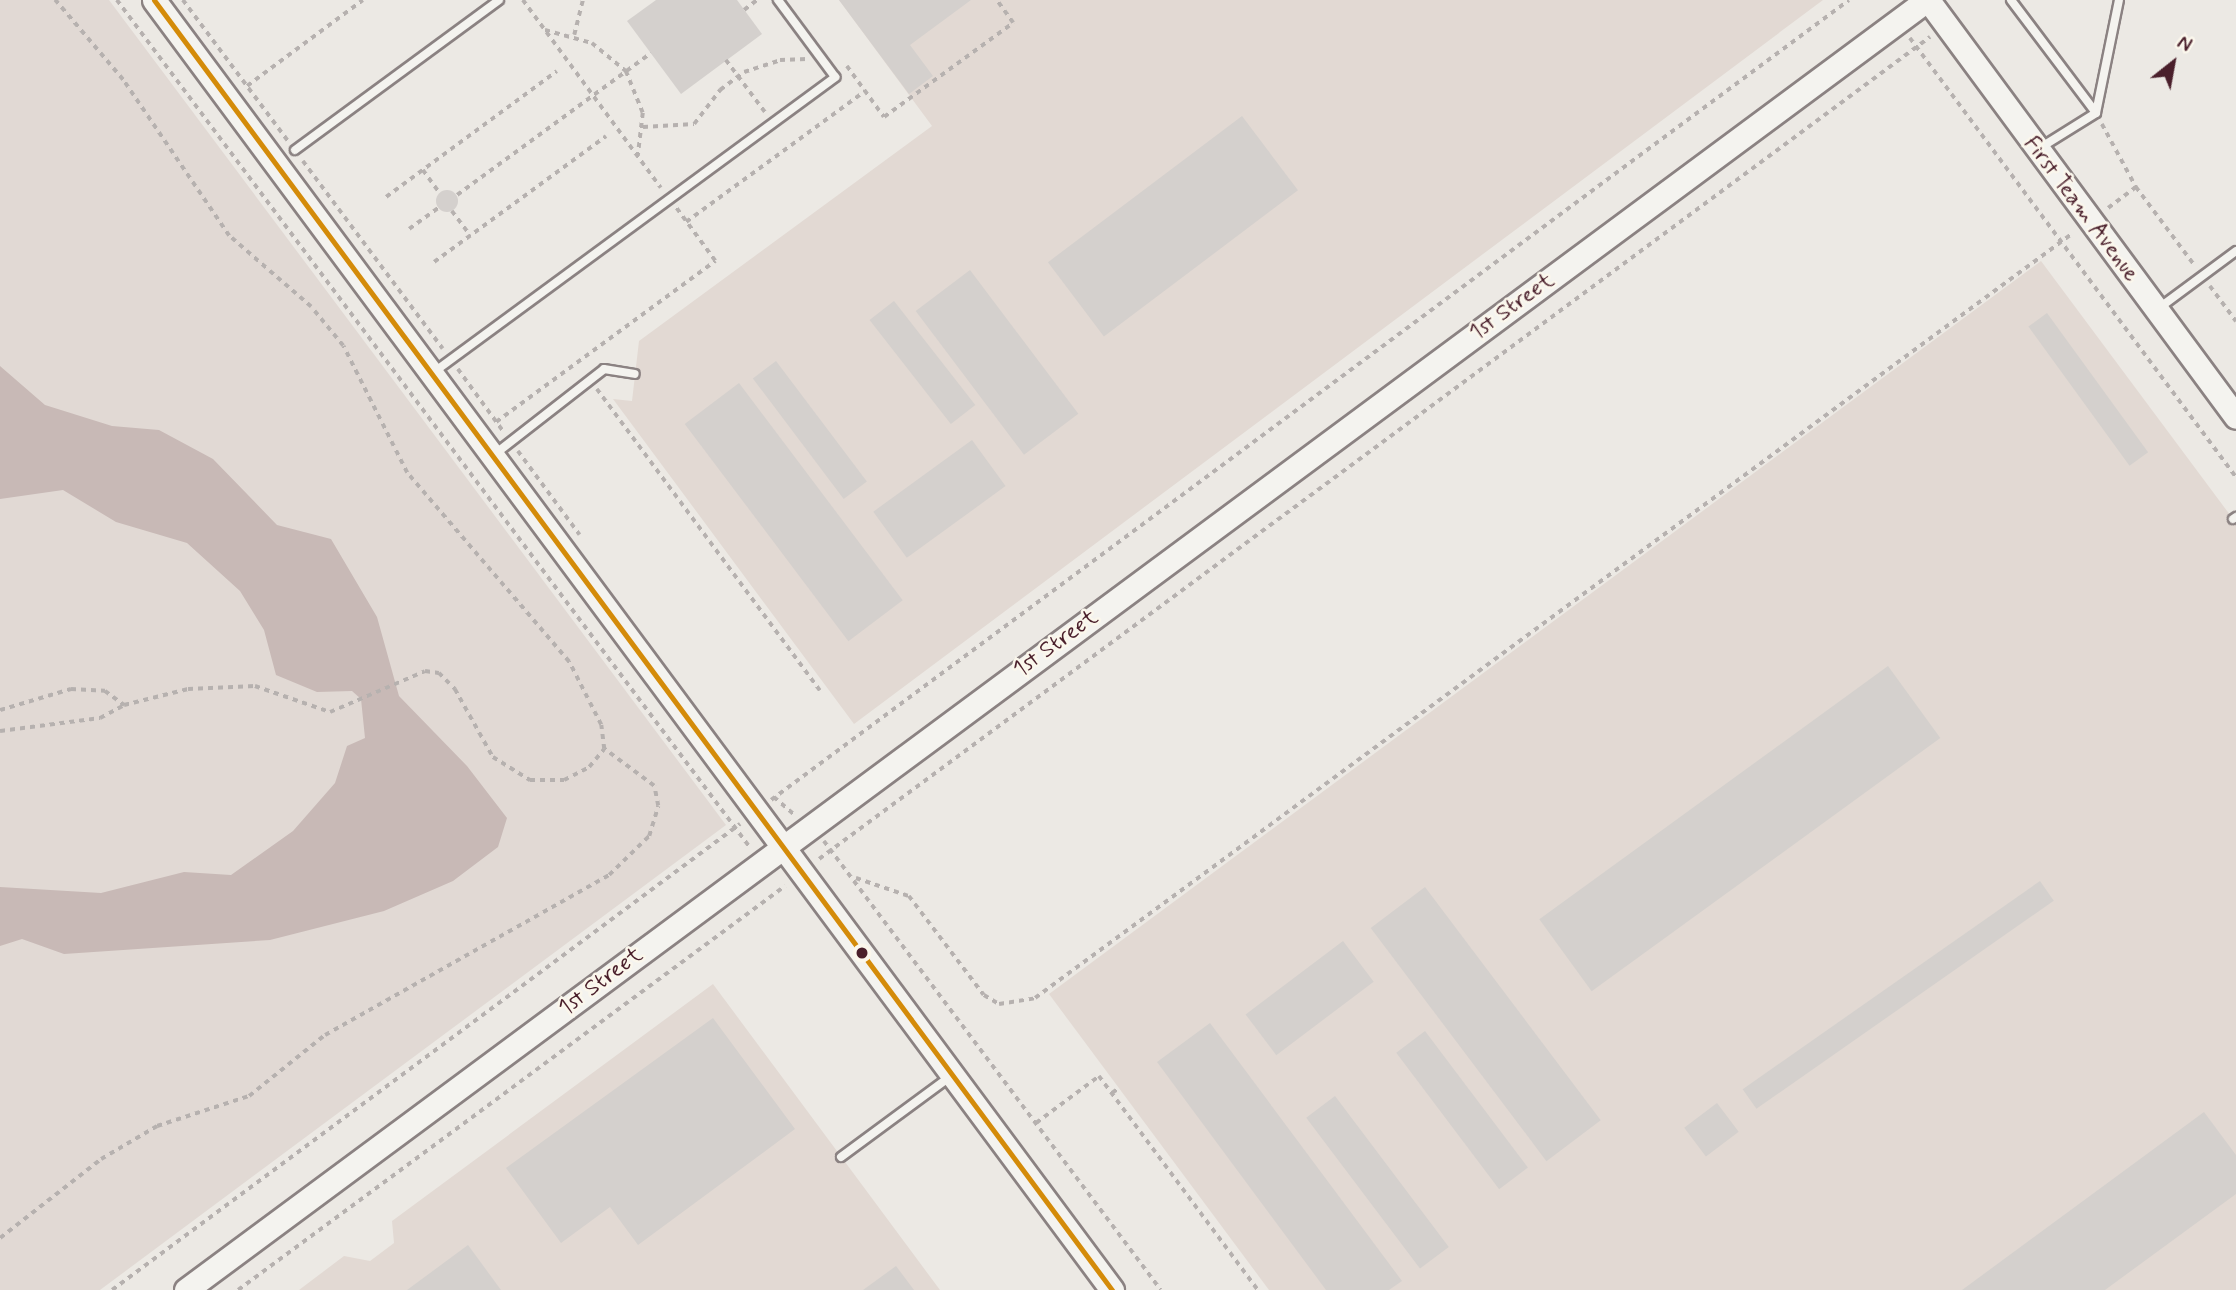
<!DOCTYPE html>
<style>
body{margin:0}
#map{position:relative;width:2236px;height:1290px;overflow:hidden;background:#ece9e4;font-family:Mynerve,sans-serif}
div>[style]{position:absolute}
.built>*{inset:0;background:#e2d9d3}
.green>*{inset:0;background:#e1d9d4}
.water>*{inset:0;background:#c8b9b6}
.building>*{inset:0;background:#d4d0cd;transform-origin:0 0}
.round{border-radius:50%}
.path>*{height:3.5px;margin-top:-1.75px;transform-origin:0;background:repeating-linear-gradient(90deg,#b6b1af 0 5px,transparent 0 10px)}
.roads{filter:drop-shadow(2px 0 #8b8282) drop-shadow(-2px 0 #8b8282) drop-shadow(0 2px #8b8282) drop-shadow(0 -2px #8b8282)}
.lane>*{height:8px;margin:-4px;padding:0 4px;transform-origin:4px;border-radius:4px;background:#f4f3ef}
.secondary>*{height:23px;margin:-11.5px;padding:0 11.5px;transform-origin:11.5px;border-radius:11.5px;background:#f4f3ef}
.bus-1>*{height:5px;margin:-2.5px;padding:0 2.5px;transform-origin:2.5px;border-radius:2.5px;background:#d48b09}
.dots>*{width:19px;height:19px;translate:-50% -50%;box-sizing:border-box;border:4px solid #fbf7ec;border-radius:50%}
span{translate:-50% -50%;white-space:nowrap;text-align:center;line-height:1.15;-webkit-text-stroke:5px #fbf7ec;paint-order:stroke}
.street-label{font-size:23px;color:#4a1f2b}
.north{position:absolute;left:2138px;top:28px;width:70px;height:70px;-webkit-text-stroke:5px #fbf7ec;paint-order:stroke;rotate:31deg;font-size:19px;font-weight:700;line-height:28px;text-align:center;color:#4a1f2b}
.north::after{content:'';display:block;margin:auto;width:24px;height:32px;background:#4a1f2b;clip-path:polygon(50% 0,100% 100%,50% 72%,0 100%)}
</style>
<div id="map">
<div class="built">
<i style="clip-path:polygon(839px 0,1823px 0,854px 724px,613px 399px,632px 401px,639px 341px,932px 126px)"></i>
<i style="clip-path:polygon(2041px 261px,2236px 523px,2236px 1290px,1269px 1290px,1049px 994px)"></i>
<i style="clip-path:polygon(713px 984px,940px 1290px,299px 1290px,344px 1256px,370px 1261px,394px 1243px,392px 1221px)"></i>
</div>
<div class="green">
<i style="clip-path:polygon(0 0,109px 0,726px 825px,100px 1290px,0 1290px)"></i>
</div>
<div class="water">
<i style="clip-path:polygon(0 366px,45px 405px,112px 426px,159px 430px,213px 459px,277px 525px,331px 539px,377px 617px,399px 696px,467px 766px,507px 818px,498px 847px,453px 881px,384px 911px,270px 940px,64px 954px,22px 939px,0 946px,0 887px,101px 893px,184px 872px,231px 875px,293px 831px,335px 783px,347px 746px,365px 738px,361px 699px,352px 691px,317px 692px,276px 675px,264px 630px,240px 591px,187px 543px,116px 522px,63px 490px,0 499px)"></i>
</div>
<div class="building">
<i style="clip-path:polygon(656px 0,737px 0,762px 34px,681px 94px,627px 21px)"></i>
<i style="clip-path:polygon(839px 0,971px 0,910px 45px,933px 76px,909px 94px)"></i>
<i style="left:1242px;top:116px;width:93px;height:243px;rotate:53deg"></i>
<i class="round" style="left:436px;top:190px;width:22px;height:22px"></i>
<i style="left:970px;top:270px;width:180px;height:68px;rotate:53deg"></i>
<i style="left:894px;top:301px;width:132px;height:31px;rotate:52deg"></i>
<i style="left:2047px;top:313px;width:172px;height:23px;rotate:54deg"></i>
<i style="left:776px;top:361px;width:151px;height:29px;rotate:53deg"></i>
<i style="left:739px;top:383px;width:272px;height:68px;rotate:53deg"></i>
<i style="left:972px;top:440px;width:57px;height:122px;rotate:54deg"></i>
<i style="left:1888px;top:666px;width:89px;height:431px;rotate:54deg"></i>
<i style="left:2040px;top:881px;width:24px;height:363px;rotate:55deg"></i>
<i style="left:1425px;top:887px;width:292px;height:68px;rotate:53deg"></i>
<i style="left:1343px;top:941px;width:51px;height:122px;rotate:53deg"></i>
<i style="clip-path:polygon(713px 1018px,795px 1129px,638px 1245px,610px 1207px,561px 1243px,506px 1168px)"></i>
<i style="clip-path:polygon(1210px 1023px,1402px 1281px,1389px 1290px,1326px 1290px,1157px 1062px)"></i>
<i style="left:1425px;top:1031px;width:171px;height:36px;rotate:53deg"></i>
<i style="left:1335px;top:1096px;width:189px;height:36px;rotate:53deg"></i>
<i style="left:1717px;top:1103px;width:36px;height:41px;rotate:53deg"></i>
<i style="clip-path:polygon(2204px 1112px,2236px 1155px,2236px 1194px,2105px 1290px,1962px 1290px)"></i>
<i style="clip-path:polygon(468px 1245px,501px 1290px,407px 1290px)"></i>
<i style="clip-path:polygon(896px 1266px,914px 1290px,863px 1290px)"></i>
</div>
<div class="path">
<i style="left:117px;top:0;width:1056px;rotate:53.24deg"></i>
<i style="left:183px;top:0;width:176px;rotate:53.3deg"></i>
<i style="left:523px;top:0;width:233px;rotate:53.7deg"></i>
<i style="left:744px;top:10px;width:16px;rotate:-38deg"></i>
<i style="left:545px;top:30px;width:49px;rotate:15.5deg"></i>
<i style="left:592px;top:43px;width:44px;rotate:39.5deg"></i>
<i style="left:626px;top:71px;width:45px;rotate:68deg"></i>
<i style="left:643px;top:113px;width:43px;rotate:96.6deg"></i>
<i style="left:574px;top:35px;width:36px;rotate:-76deg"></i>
<i style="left:1910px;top:38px;width:547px;rotate:53.4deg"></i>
<i style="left:726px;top:60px;width:65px;rotate:53.1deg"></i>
<i style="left:847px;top:66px;width:63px;rotate:54deg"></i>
<i style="left:884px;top:117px;width:160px;rotate:-36.1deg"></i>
<i style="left:1013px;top:23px;width:29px;rotate:-126deg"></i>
<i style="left:247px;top:86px;width:144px;rotate:-36.6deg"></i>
<i style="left:2102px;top:124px;width:72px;rotate:61.6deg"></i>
<i style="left:2136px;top:187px;width:99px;rotate:53.2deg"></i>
<i style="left:643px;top:127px;width:51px;rotate:-3.4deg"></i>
<i style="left:694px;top:124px;width:43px;rotate:-52.6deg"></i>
<i style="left:720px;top:90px;width:30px;rotate:-37deg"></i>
<i style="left:744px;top:72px;width:38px;rotate:-18deg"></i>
<i style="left:780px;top:60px;width:27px;rotate:-2deg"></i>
<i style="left:303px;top:161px;width:234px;rotate:53.3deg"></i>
<i style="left:423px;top:170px;width:29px;rotate:54deg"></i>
<i style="left:457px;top:195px;width:240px;rotate:-36.2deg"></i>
<i style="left:386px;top:197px;width:212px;rotate:-36.4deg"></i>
<i style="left:2108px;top:208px;width:35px;rotate:-37deg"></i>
<i style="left:452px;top:211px;width:30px;rotate:53deg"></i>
<i style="left:686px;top:222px;width:222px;rotate:-36.2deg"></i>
<i style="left:409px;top:229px;width:36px;rotate:-36deg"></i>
<i style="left:434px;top:262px;width:213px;rotate:-36.2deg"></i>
<i style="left:2210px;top:286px;width:44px;rotate:53.4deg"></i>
<i style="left:458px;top:369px;width:77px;rotate:54deg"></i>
<i style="left:597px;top:389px;width:375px;rotate:53.5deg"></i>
<i style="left:496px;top:422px;width:272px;rotate:-36.3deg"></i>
<i style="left:715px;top:261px;width:66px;rotate:-126.3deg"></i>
<i style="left:518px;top:451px;width:104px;rotate:53.6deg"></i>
<i style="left:0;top:710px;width:74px;rotate:-16.5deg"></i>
<i style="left:71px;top:689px;width:34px;rotate:3deg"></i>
<i style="left:105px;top:691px;width:24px;rotate:36deg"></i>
<i style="left:0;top:731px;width:101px;rotate:-7.4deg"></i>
<i style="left:100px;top:718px;width:27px;rotate:-28deg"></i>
<i style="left:124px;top:705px;width:66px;rotate:-14deg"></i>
<i style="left:188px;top:689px;width:67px;rotate:-2.6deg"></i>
<i style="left:255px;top:686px;width:79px;rotate:19.1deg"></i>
<i style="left:330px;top:712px;width:103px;rotate:-23.3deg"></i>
<i style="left:425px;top:671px;width:14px;rotate:8deg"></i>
<i style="left:439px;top:673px;width:23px;rotate:45deg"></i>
<i style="left:455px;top:689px;width:78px;rotate:60.8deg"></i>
<i style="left:493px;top:757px;width:44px;rotate:31.9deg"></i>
<i style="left:530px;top:780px;width:34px"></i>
<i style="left:564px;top:780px;width:28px;rotate:-27deg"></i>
<i style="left:589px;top:767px;width:23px;rotate:-50deg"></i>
<i style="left:604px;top:749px;width:24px;rotate:-97deg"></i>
<i style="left:601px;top:725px;width:71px;rotate:-116.9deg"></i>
<i style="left:569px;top:662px;width:249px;rotate:-130.6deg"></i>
<i style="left:407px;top:473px;width:142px;rotate:-116.7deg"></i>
<i style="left:343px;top:346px;width:50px;rotate:-129.4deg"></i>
<i style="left:311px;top:307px;width:108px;rotate:-139.1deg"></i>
<i style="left:229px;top:236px;width:189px;rotate:-124.2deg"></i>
<i style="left:123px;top:80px;width:105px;rotate:-130.4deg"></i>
<i style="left:774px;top:797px;width:28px;rotate:41deg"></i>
<i style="left:771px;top:800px;width:1342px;rotate:-36.58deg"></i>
<i style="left:824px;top:841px;width:561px;rotate:53.11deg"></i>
<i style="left:819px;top:859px;width:1382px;rotate:-36.5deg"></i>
<i style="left:856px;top:878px;width:56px;rotate:18.8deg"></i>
<i style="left:909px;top:896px;width:124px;rotate:52.9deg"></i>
<i style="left:984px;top:995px;width:17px;rotate:31deg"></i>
<i style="left:999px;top:1004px;width:36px;rotate:-9deg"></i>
<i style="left:1035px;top:998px;width:1289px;rotate:-36.39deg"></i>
<i style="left:1112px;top:1093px;width:9px;rotate:-36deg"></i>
<i style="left:1036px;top:1123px;width:79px;rotate:-36.7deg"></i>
<i style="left:1099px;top:1076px;width:267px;rotate:53.4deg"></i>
<i style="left:0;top:1238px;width:128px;rotate:-38deg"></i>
<i style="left:101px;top:1159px;width:65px;rotate:-30.5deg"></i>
<i style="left:157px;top:1126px;width:97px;rotate:-18.1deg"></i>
<i style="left:249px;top:1096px;width:97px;rotate:-38.8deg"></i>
<i style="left:325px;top:1035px;width:326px;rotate:-29.4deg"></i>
<i style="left:609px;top:875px;width:56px;rotate:-44.3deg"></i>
<i style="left:649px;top:836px;width:31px;rotate:-73deg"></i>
<i style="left:658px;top:806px;width:20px;rotate:-101deg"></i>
<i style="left:654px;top:786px;width:62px;rotate:-143.5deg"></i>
<i style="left:112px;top:1290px;width:782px;rotate:-36.58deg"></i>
<i style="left:238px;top:1290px;width:680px;rotate:-36.45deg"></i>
</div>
<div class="roads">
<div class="lane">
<i style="left:2011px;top:0;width:141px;rotate:53deg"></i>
<i style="left:2096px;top:113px;width:66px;rotate:148deg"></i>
<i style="left:2096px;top:113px;width:115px;rotate:-78.5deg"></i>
<i style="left:295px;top:150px;width:253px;rotate:-36.3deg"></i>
<i style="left:2159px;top:308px;width:96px;rotate:-36.5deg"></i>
<i style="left:434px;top:372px;width:498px;rotate:-36.3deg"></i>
<i style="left:835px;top:77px;width:96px;rotate:-126.5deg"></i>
<i style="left:495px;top:454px;width:138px;rotate:-37.9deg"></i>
<i style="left:604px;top:369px;width:31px;rotate:9deg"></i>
<i style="left:2233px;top:519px;width:4px;rotate:-34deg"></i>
<i style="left:841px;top:1157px;width:137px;rotate:-36.4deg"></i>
</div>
<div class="secondary">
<i style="left:154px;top:0;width:1607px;rotate:53.4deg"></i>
<i style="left:1928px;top:0;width:518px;rotate:53.55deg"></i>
<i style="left:186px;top:1290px;width:2167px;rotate:-36.54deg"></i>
</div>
</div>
<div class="bus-1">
<i style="left:154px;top:0;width:1607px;rotate:53.4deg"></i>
</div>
<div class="dots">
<i style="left:862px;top:953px;background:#4a1f2b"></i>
</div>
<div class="street-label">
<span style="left:2081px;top:209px;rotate:53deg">First Team Avenue</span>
<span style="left:1512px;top:307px;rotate:-36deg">1st Street</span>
<span style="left:1056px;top:644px;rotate:-36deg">1st Street</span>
<span style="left:601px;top:982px;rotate:-37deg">1st Street</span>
</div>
<div class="north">N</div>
</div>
